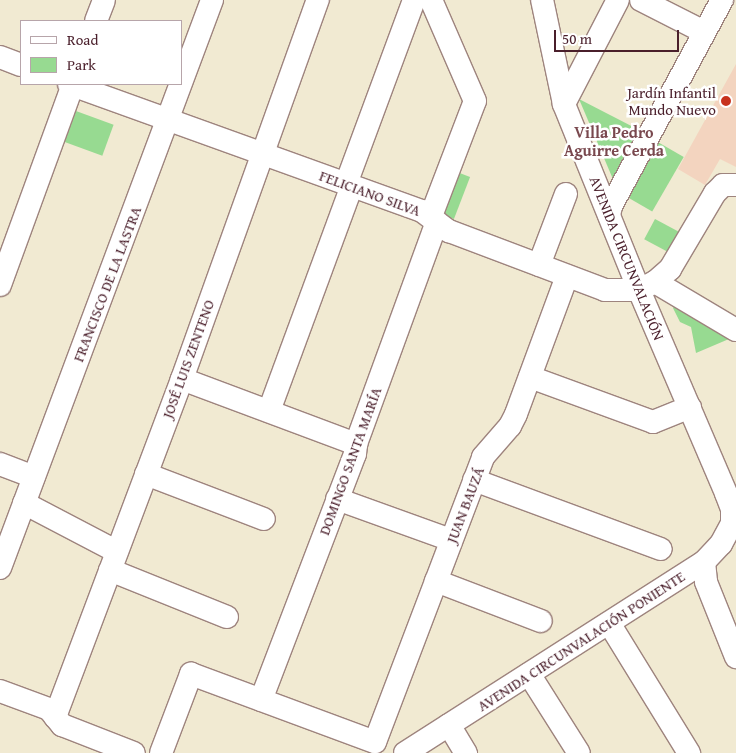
<!DOCTYPE html>
<meta charset="utf-8">
<style>
body{margin:0}
#map{position:relative;width:736px;height:753px;overflow:hidden;background:#f1ead2;font-family:"Gentium Book Plus",serif}
div>[style]{position:absolute}
.built>*{inset:0;background:#f3d4bf}
.green>*{inset:0;background:#97da91;transform-origin:0 0}
.roads{filter:drop-shadow(1px 0 #9e847e) drop-shadow(-1px 0 #9e847e) drop-shadow(0 1px #9e847e) drop-shadow(0 -1px #9e847e)}
.minor>*{height:22px;margin:-11px;padding:0 11px;transform-origin:11px;border-radius:11px;background:#fff}
.dots>*{width:14px;height:14px;translate:-50% -50%;box-sizing:border-box;border:2px solid #fff;border-radius:50%}
span{translate:-50% -50%;white-space:nowrap;text-align:center;line-height:1.15;-webkit-text-stroke:5px #fff;paint-order:stroke}
.poi-label{font-size:15px;color:#4a1f2b}
.right{translate:-100% -50%;text-align:right}
.street-label{font-size:15px;color:#4a1f2b}
.neighbourhood-label{font-size:16px;color:#79484e;font-weight:700}
.legend{position:absolute;left:20px;top:20px;width:162px;height:65px;box-sizing:border-box;background:#fff;border:1px solid #b7a5aa;margin:0;padding:6px 9px;list-style:none;font-size:15px;color:#4a1f2b}
.legend li{display:flex;align-items:center;gap:10px;height:25px}
.legend b{width:25px;border:1px solid #b7a5aa}
.scale{position:absolute;left:554px;top:30px;width:125px;height:22px;box-sizing:border-box;border:2px solid #4a1f2b;border-top:0;padding-left:6px;font-size:15px;line-height:18px;white-space:nowrap;color:#4a1f2b;-webkit-text-stroke:4px #fff;paint-order:stroke}
</style>
<div id="map">
<div class="built">
<i style="clip-path:polygon(736px 64px,736px 167px,720px 159px,705px 185px,678px 169px)"></i>
</div>
<div class="green">
<i style="clip-path:polygon(579px 99px,643px 132px,615px 184px)"></i>
<i style="left:76px;top:111px;width:40px;height:33px;rotate:20deg"></i>
<i style="left:656px;top:141px;width:32px;height:63px;rotate:30deg"></i>
<i style="left:457px;top:172px;width:14px;height:45px;rotate:21deg"></i>
<i style="left:655px;top:219px;width:27px;height:23px;rotate:28deg"></i>
<i style="clip-path:polygon(678px 300px,736px 336px,696px 353px,691px 327px,680px 322px,673px 308px)"></i>
</div>
<div class="roads">
<div class="minor">
<i style="left:641px;top:0;width:71px;rotate:26.9deg"></i>
<i style="left:96px;top:21px;width:22px;rotate:-69deg"></i>
<i style="left:0;top:57px;width:22px;rotate:21deg"></i>
<i style="left:69px;top:84px;width:375px;rotate:19.8deg"></i>
<i style="left:422px;top:211px;width:34px;rotate:37deg"></i>
<i style="left:449px;top:231px;width:167px;rotate:20.7deg"></i>
<i style="left:605px;top:290px;width:34px"></i>
<i style="left:639px;top:290px;width:18px;rotate:-27deg"></i>
<i style="left:655px;top:282px;width:20px;rotate:-41deg"></i>
<i style="left:670px;top:269px;width:88px;rotate:-59.4deg"></i>
<i style="left:715px;top:193px;width:11px;rotate:-45deg"></i>
<i style="left:723px;top:185px;width:13px"></i>
<i style="left:564px;top:104px;width:117px;rotate:-62.6deg"></i>
<i style="left:346px;top:184px;width:196px;rotate:-69.7deg"></i>
<i style="left:609px;top:215px;width:9px;rotate:-77deg"></i>
<i style="left:611px;top:206px;width:234px;rotate:-61.7deg"></i>
<i style="left:431px;top:216px;width:123px;rotate:-69.1deg"></i>
<i style="left:475px;top:101px;width:110px;rotate:-113.5deg"></i>
<i style="left:539px;top:265px;width:76px;rotate:-69.2deg"></i>
<i style="left:655px;top:282px;width:94px;rotate:30.7deg"></i>
<i style="left:0;top:285px;width:214px;rotate:-70deg"></i>
<i style="left:530px;top:377px;width:131px;rotate:20.1deg"></i>
<i style="left:653px;top:422px;width:40px;rotate:-22deg"></i>
<i style="left:182px;top:379px;width:186px;rotate:20.5deg"></i>
<i style="left:269px;top:411px;width:240px;rotate:-69.8deg"></i>
<i style="left:0;top:464px;width:36px;rotate:21deg"></i>
<i style="left:146px;top:474px;width:126px;rotate:20.9deg"></i>
<i style="left:474px;top:480px;width:199px;rotate:20.3deg"></i>
<i style="left:337px;top:499px;width:121px;rotate:19.8deg"></i>
<i style="left:24px;top:503px;width:104px;rotate:27.6deg"></i>
<i style="left:704px;top:562px;width:20px;rotate:84deg"></i>
<i style="left:706px;top:582px;width:81px;rotate:68.2deg"></i>
<i style="left:0;top:568px;width:606px;rotate:-69.53deg"></i>
<i style="left:110px;top:570px;width:126px;rotate:21.9deg"></i>
<i style="left:436px;top:581px;width:112px;rotate:20.9deg"></i>
<i style="left:609px;top:623px;width:153px;rotate:58.4deg"></i>
<i style="left:529px;top:674px;width:93px;rotate:57.7deg"></i>
<i style="left:0;top:691px;width:52px;rotate:20.2deg"></i>
<i style="left:49px;top:709px;width:21px;rotate:51deg"></i>
<i style="left:62px;top:725px;width:77px;rotate:21.3deg"></i>
<i style="left:261px;top:700px;width:263px;rotate:-69.1deg"></i>
<i style="left:355px;top:454px;width:10px;rotate:-84deg"></i>
<i style="left:356px;top:444px;width:236px;rotate:-70deg"></i>
<i style="left:55px;top:717px;width:361px;rotate:-69.4deg"></i>
<i style="left:182px;top:379px;width:403px;rotate:-70.3deg"></i>
<i style="left:449px;top:725px;width:33px;rotate:59deg"></i>
<i style="left:375px;top:742px;width:305px;rotate:-69.2deg"></i>
<i style="left:483px;top:457px;width:41px;rotate:-48.9deg"></i>
<i style="left:510px;top:426px;width:13px;rotate:-63deg"></i>
<i style="left:516px;top:414px;width:147px;rotate:-69.7deg"></i>
<i style="left:161px;top:753px;width:85px;rotate:-69.2deg"></i>
<i style="left:191px;top:674px;width:196px;rotate:20.3deg"></i>
<i style="left:405px;top:753px;width:355px;rotate:-32.6deg"></i>
<i style="left:704px;top:562px;width:25px;rotate:-47deg"></i>
<i style="left:721px;top:544px;width:24px;rotate:-62deg"></i>
<i style="left:732px;top:523px;width:14px;rotate:-90deg"></i>
<i style="left:732px;top:509px;width:17px;rotate:-111deg"></i>
<i style="left:726px;top:493px;width:221px;rotate:-113.2deg"></i>
<i style="left:639px;top:290px;width:201px;rotate:-112deg"></i>
<i style="left:564px;top:104px;width:106px;rotate:-101.9deg"></i>
</div>
</div>
<div class="dots">
<i style="left:726px;top:101px;background:#c8321e"></i>
</div>
<div class="poi-label">
<span class="right" style="left:716px;top:101px">Jardín Infantil<br>Mundo Nuevo</span>
</div>
<div class="street-label">
<span style="left:370px;top:193px;rotate:20deg">FELICIANO SILVA</span>
<span style="left:627px;top:258px;rotate:68deg">AVENIDA CIRCUNVALACIÓN</span>
<span style="left:107px;top:284px;rotate:-69deg">FRANCISCO DE LA LASTRA</span>
<span style="left:188px;top:359px;rotate:-70deg">JOSÉ LUIS ZENTENO</span>
<span style="left:350px;top:461px;rotate:-70deg">DOMINGO SANTA MARÍA</span>
<span style="left:465px;top:505px;rotate:-69deg">JUAN BAUZÁ</span>
<span style="left:581px;top:641px;rotate:-33deg">AVENIDA CIRCUNVALACIÓN PONIENTE</span>
</div>
<div class="neighbourhood-label">
<span style="left:614px;top:141px">Villa Pedro<br>Aguirre Cerda</span>
</div>
<ul class="legend">
<li><b style="height:6px;background:#fff"></b>Road</li>
<li><b style="height:14px;background:#97da91"></b>Park</li>
</ul>
<div class="scale">50 m</div>
</div>
